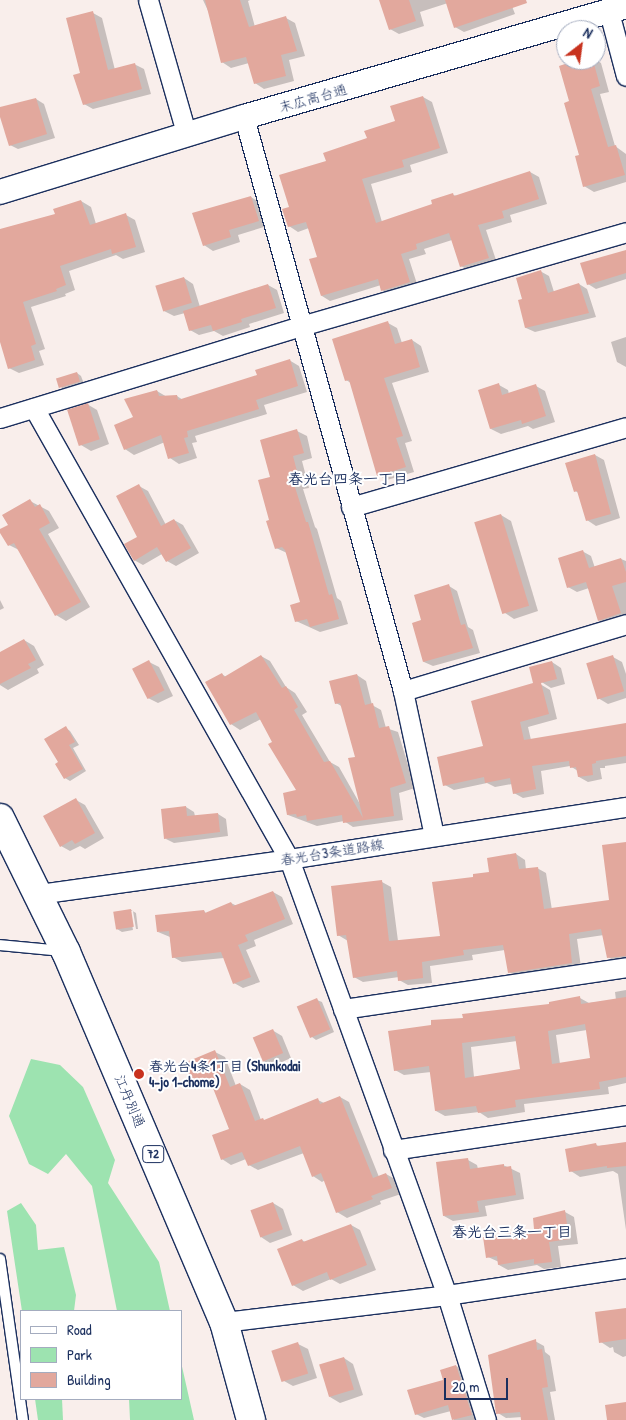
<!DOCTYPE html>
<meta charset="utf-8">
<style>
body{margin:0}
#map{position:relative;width:626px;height:1420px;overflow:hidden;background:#f9eeeb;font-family:"Patrick Hand","Klee One",sans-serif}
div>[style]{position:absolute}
.green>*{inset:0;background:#9de3b0}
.shadow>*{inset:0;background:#0003}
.building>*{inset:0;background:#e2a89d;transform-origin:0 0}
.roads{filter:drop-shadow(1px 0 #1b2f5e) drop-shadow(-1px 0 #1b2f5e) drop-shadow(0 1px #1b2f5e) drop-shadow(0 -1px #1b2f5e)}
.service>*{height:10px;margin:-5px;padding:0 5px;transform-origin:5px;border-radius:5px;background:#fff}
.minor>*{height:19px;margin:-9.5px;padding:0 9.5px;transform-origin:9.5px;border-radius:9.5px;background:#fff}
.tertiary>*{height:24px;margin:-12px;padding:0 12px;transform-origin:12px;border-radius:12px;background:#fff}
.primary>*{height:28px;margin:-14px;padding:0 14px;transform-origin:14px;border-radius:14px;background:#fff}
.dots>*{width:14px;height:14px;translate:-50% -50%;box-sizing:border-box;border:2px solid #fff;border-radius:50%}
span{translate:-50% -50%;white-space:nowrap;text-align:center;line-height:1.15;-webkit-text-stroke:4px #fff;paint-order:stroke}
.shield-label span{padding:1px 4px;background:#fff;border:1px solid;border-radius:4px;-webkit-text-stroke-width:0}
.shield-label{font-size:12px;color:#1b2f5e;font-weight:700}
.street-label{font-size:14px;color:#1b2f5e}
.poi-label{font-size:14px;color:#1b2f5e;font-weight:700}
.left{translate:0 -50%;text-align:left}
.neighbourhood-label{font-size:15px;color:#1b2f5e;font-weight:700}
.legend{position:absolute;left:20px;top:1310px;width:162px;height:90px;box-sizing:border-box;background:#fff;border:1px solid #a4acbf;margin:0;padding:6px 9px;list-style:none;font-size:15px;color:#1b2f5e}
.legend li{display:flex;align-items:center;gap:10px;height:25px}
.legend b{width:25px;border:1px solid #a4acbf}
.north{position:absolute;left:556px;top:20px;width:50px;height:50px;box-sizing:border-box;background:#fff;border:1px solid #a4acbf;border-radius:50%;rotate:30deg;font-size:14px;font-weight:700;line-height:20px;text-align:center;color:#1b2f5e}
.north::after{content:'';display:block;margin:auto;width:18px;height:22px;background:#c8321e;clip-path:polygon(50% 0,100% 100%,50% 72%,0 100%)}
.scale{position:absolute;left:444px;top:1378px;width:64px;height:22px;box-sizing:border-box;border:2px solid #1b2f5e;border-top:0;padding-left:6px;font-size:15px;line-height:18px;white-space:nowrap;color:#1b2f5e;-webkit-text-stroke:4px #fff;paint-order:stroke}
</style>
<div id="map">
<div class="green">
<i style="clip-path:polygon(31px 1059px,60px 1065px,83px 1087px,115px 1160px,108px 1183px,159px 1262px,170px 1311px,117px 1311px,92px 1186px,66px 1154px,48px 1174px,29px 1164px,9px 1116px)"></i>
<i style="clip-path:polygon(21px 1203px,36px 1225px,38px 1250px,64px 1247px,76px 1295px,74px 1311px,22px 1311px,7px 1211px)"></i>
<i style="clip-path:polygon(181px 1362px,194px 1420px,130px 1420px,129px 1399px,181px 1399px)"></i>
<i style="clip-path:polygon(35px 1399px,62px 1399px,63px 1420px,38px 1420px)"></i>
</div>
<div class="shadow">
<i style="clip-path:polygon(203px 0,250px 0,248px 1px,255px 27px,286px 18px,295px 23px,305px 56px,289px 60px,294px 81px,264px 89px,255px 83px,249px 63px,231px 68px,222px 62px,210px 15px)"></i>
<i style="clip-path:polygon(381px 0,514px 0,510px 1px,515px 14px,464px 32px,455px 27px,448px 3px,420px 12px,424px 26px,399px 34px,390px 29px)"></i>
<i style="clip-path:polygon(93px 13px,102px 18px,115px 70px,134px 64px,144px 69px,151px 94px,93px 109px,84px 104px,82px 74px)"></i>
<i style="clip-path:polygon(581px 60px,596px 60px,601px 63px,609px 92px,600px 94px,615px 146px,626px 154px,626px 182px,594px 192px,584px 186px,571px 102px)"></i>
<i style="clip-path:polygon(423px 97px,432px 102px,448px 153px,410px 165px,412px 172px,371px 184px,382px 222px,434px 205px,453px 195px,457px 196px,530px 172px,539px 177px,547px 204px,510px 215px,512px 222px,486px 230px,497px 263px,470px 271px,461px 266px,452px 240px,424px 249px,426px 254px,409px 259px,418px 287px,391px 295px,382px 290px,381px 285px,330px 301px,322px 296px,318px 257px,309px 228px,298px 232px,289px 226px,290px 208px,327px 162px,397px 122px)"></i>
<i style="clip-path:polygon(36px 99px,44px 104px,55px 138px,18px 149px,10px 145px,0 109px)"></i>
<i style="clip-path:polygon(251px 197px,260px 203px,267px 226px,238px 235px,240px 242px,213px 251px,204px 245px)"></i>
<i style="clip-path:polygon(81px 201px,91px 207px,96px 224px,126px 215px,135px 220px,145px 252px,123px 259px,116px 255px,69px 271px,75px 290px,65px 294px,66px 296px,31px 307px,45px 349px,39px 351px,44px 365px,19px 373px,9px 368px,0 339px,0 272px,56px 215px)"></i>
<i style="clip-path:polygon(626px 251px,626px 279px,596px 289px,588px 284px)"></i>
<i style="clip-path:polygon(540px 271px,549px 276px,554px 292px,579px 284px,587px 289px,596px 317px,535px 332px,526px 328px,524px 300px)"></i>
<i style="clip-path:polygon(184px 278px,193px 284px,200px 307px,268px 285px,277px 290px,284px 313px,249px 324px,250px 327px,223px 336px,214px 331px,199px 335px,190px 330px,185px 313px,174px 316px,164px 311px)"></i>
<i style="clip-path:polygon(388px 323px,397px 328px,402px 343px,412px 340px,421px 346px,429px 372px,392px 383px,412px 441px,405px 443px,414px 472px,387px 480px,378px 475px,351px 383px,346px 380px)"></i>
<i style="clip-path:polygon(626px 337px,626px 367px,617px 362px,611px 342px)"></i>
<i style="clip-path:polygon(289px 360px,299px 366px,307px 392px,264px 405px,267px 414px,195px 436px,197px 442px,192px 443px,197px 458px,179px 464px,170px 458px,165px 442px,134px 455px,125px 449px,135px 418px,157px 391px,167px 397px,177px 396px,183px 400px,258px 376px)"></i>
<i style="clip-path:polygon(77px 373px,81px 376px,84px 384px,65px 390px,61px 387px)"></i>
<i style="clip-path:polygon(499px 385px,508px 390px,509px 394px,536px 386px,545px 391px,555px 422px,533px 429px,528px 426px,501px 434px,491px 429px)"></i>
<i style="clip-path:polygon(87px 404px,97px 410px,109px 444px,91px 451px,81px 445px)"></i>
<i style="clip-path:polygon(297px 431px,307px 436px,312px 458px,302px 461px,309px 488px,303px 489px,315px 527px,317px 529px,337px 598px,341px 601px,348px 624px,320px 632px,296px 621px,302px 603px,287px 553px,276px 548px,270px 521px,272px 478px)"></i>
<i style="clip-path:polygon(595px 455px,604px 460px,620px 518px,596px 526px,587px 520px,579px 493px,575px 491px)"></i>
<i style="clip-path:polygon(139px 486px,148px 491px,166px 525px,174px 520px,183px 525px,199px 553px,176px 566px,167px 561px,162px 554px,143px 565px,134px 560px,139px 537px)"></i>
<i style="clip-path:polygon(30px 501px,49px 511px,59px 528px,48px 534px,90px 607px,66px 621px,56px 615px,19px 550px,9px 545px,9px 526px)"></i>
<i style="clip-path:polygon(501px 515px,511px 521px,538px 611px,514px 619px,505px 613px)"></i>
<i style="clip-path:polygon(582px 551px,591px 556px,595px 568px,621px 559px,626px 561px,626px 618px,608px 625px,599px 620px,589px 588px,577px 592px,568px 587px)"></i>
<i style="clip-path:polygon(449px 586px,457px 591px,468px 627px,473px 630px,480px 653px,433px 666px,424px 662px,423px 621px)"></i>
<i style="clip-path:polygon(0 600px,4px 608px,0 610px)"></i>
<i style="clip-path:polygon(24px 640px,34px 646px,44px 665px,37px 669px,39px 673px,8px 690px,0 685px,0 653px)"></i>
<i style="clip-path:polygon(261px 656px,270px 661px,286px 687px,295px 693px,307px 712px,302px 715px,330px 762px,339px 767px,360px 804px,356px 758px,343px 707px,336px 703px,357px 675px,366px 681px,372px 705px,381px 710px,386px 728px,398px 732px,415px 788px,399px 793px,403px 820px,353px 827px,344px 821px,317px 826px,288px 815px,298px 791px,261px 719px,240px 730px,231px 724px,222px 674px,226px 677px)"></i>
<i style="clip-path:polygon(613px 657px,622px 662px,626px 674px,626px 698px,608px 704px,598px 698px)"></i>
<i style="clip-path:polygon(149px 662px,159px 667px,173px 696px,158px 703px,148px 698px)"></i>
<i style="clip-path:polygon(552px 662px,561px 668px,565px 684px,551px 688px,540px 681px,540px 684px,550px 690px,557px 719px,528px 727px,531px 740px,626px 724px,626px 763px,605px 766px,605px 768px,600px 768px,602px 779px,588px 782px,579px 777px,578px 771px,570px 766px,541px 771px,544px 794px,523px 798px,514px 793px,512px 784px,495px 787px,487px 783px,454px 790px,445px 785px,485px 747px)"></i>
<i style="clip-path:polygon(66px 728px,70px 731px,79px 745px,73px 748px,86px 771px,70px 781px,65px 778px,59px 762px)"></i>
<i style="clip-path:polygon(76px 800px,85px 805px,104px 838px,85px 849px,80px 846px,70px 851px,61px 846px)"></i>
<i style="clip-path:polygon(186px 807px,194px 812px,195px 816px,218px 814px,226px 819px,228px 836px,174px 843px,166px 839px)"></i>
<i style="clip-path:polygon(626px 844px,626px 961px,617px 962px,608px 957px,604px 935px,577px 939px,581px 967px,518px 978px,509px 972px,505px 950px,472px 955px,473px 960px,430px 966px,432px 983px,408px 985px,399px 980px,399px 977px,363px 982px,354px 977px,348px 941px,338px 935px,382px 882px,391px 887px,398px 941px,441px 937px,474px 878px,490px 873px,516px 854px,525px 860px,526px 870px,537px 868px,546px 873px,552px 910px,611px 901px)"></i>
<i style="clip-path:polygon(273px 892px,282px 897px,293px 924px,254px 940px,256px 946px,246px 950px,260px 982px,243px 988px,234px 983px,224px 958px,182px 962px,173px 957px,170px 937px,158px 932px,204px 911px,207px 914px,231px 903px,237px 906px)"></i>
<i style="clip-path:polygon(131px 910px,136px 913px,138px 929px,136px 929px,133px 911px,130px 911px,133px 930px,122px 932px,117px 929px)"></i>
<i style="clip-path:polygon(evenodd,626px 990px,626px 1083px,608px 1087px,609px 1094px,524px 1104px,525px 1112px,488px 1118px,479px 1112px,445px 1116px,436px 1111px,431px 1072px,404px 1075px,395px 1070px,433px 1026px,551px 1005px,580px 998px,589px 1003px,616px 1000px,615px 992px,626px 990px,587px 1030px,592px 1059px,560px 1064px,556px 1035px,587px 1030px,626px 990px,517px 1041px,521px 1070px,474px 1077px,471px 1047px,517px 1041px)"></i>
<i style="clip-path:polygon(317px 1000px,322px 1002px,334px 1032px,316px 1040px,312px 1037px)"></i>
<i style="clip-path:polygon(272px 1030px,282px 1036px,291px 1058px,273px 1066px,263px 1061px)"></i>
<i style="clip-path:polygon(215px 1052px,225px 1057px,236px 1086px,240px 1084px,250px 1090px,261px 1120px,266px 1121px,318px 1100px,324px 1103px,340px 1097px,349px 1102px,379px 1177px,386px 1174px,395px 1179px,401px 1194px,380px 1201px,381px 1204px,347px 1218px,337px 1212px,325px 1180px,322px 1182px,313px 1176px,304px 1153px,258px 1170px,249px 1165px,246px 1159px,231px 1165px,222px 1159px,230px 1130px,213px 1085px,204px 1089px,194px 1083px)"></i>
<i style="clip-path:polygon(626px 1143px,626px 1230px,618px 1174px,613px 1171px,580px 1177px,571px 1171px,596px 1145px,599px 1146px)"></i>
<i style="clip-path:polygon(468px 1160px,477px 1165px,478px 1169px,503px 1165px,520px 1173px,524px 1199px,485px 1206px,487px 1216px,453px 1221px,444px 1216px)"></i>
<i style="clip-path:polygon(273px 1203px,283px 1209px,292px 1235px,270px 1243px,261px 1237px)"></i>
<i style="clip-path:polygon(565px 1212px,574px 1217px,578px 1244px,558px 1246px,561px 1267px,544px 1269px,537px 1265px,508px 1270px,499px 1265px,499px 1262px,488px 1257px)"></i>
<i style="clip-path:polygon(351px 1225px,360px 1230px,376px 1270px,340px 1284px,331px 1279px,303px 1291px,293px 1285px,302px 1240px,305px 1242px)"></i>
<i style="clip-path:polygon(626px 1309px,626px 1356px,623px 1357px,614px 1352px,613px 1347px,610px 1348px,601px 1342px)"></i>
<i style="clip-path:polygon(535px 1341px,544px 1346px,545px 1352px,550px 1356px,556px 1391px,550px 1392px,555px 1420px,522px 1420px,522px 1417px,506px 1418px,498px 1413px)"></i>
<i style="clip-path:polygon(298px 1344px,308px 1349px,317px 1378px,293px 1386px,284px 1381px)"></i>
<i style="clip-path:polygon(344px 1358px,353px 1364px,363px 1395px,340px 1403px,330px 1397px)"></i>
<i style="clip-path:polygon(456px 1366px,464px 1371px,476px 1420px,454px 1420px,451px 1411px,424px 1418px,416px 1414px)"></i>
</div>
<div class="building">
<i style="clip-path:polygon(205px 0,240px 0,249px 27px,286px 16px,297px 51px,281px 55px,286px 76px,254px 84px,246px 57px,221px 63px)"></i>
<i style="clip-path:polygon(379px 0,409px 0,416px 21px,389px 30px)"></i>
<i style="clip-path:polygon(445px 0,526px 0,527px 3px,454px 28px)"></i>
<i style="clip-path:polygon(93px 11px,108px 70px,135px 63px,142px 89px,83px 105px,73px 75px,80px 73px,66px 18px)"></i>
<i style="clip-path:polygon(577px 60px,593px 60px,600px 86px,591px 89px,608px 147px,616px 145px,625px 175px,583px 187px,575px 156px,579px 155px,564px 103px,569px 101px,559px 66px)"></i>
<i style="clip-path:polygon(423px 96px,440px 148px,402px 160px,404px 167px,362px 179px,376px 223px,432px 204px,431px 200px,453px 193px,454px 196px,530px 171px,539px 199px,502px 211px,504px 218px,478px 225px,489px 258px,460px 267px,449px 233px,416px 244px,417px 249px,401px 254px,410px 282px,381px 291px,378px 279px,321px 296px,309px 259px,317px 257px,306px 222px,288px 227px,282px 209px,289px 207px,279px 175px,326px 161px,323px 153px,367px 138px,364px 131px,395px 121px,390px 106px)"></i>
<i style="clip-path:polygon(36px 98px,47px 134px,9px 146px,0 117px,0 107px)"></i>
<i style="clip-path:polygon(251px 196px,259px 221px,229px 230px,231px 237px,203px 246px,192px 213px)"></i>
<i style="clip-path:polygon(81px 200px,90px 225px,126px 213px,136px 247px,112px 254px,111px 249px,60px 266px,66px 285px,56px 289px,57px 291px,23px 302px,36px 344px,31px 346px,35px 360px,8px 369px,0 342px,0 229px,55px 214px,53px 209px)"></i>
<i style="clip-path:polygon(626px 250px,626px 273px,587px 285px,580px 263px)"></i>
<i style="clip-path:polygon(541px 270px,548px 293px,579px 283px,589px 313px,525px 328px,518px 300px,522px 299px,516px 278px)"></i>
<i style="left:184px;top:277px;width:27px;height:30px;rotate:73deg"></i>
<i style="clip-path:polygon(268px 284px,276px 308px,241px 319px,242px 322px,213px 331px,211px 325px,189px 331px,183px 311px)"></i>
<i style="clip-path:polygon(388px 321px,395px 344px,412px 339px,420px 367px,384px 378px,403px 436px,396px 438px,406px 467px,377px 476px,349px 380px,345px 381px,332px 339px)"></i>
<i style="clip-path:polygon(290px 359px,298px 386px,256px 400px,259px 409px,187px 431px,188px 437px,184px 438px,189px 453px,168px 459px,161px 435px,124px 450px,114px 425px,133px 417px,124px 399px,157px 390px,159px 396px,177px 395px,178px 400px,257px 375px,255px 370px)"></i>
<i style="left:77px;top:372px;width:10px;height:22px;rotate:73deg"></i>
<i style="clip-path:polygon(499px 383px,502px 395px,536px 384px,546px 416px,522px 424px,521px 420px,490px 429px,478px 390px)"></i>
<i style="left:88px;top:403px;width:38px;height:22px;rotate:72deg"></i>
<i style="clip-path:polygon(297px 429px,304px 453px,293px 456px,300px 483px,294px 484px,306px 522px,308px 522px,329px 595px,332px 594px,339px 619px,310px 627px,307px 619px,295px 622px,290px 605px,300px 602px,285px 550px,282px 547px,275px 549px,266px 521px,269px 520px,258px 480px,270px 477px,260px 440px)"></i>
<i style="clip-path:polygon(595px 454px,611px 514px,586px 521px,577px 491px,574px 492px,565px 463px)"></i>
<i style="clip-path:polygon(139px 484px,161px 526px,174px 519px,191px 548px,166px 562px,157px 547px,134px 561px,124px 544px,137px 537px,116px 496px)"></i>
<i style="clip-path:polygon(30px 499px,35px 507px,40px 504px,50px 523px,39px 529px,81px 602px,55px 616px,14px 543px,8px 546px,0 533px,0 529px,8px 525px,2px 515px)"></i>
<i style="left:501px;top:514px;width:96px;height:28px;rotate:73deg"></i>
<i style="clip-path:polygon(583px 550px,589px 568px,621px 558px,626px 572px,626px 582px,612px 586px,621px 613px,598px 621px,586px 582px,567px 588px,558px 558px)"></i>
<i style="clip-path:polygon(449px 584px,461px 625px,465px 624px,473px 648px,423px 662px,412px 623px,421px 620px,414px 595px)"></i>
<i style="clip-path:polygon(24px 639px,36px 660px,28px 664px,31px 668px,0 684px,0 652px)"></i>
<i style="clip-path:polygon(261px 655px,282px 688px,286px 686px,298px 707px,294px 710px,324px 762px,330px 761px,363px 818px,348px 758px,355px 757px,340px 703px,335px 704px,329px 681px,357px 674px,365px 705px,373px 703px,379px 728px,389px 726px,406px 783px,390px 788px,394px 816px,343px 823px,342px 815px,307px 821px,306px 815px,297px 817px,296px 814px,287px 815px,283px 793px,296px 790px,268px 744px,272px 742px,256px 712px,230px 725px,205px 682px,222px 673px,224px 677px)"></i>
<i style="left:613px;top:655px;width:38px;height:28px;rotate:73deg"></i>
<i style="left:149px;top:660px;width:34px;height:19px;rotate:63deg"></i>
<i style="clip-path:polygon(552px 661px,557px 679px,541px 683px,549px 714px,520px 722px,524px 740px,626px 723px,626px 756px,596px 761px,596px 763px,592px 764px,593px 775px,578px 777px,576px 767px,570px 768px,569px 761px,532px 766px,536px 789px,513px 794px,510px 778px,485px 783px,484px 777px,443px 786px,437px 757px,483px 746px,471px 701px,533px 683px,529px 667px)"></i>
<i style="clip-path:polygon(66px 726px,75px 742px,69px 745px,83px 769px,64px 779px,55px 764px,58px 762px,44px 739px)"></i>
<i style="clip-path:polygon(76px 798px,95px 833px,75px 844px,72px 840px,60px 847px,43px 816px)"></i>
<i style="clip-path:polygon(186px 806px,187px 816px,218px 813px,220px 832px,164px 839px,161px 809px)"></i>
<i style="clip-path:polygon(626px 842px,626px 956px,607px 958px,601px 929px,569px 934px,572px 963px,508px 973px,503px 945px,463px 950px,464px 955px,422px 962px,423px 978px,398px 981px,397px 971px,353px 978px,346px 935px,337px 936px,331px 886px,382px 880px,389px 941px,440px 936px,432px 882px,473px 877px,473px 874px,489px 872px,487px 858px,516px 853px,519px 869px,538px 867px,544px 909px,609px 900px,602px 845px)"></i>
<i style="clip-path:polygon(273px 891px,285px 919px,245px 935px,248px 941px,238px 945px,251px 977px,233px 984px,221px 952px,172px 958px,169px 931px,157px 932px,155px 915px,204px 910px,205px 913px,231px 902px,233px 906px)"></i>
<i style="left:131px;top:909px;width:18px;height:18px;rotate:81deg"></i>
<i style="clip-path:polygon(evenodd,580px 996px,581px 1004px,626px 997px,626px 1077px,599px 1082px,600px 1089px,515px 1100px,516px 1107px,478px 1113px,476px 1106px,435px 1111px,429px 1066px,394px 1071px,388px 1031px,431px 1025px,431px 1020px,463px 1018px,462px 1014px,549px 1004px,549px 1002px,580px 996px,585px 1024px,590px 1058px,552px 1064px,548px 1031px,585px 1024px,580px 996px,515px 1036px,520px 1069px,465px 1078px,462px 1043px,515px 1036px)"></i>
<i style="left:317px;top:998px;width:34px;height:22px;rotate:67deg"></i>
<i style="left:273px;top:1029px;width:26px;height:22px;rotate:67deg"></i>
<i style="clip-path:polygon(215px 1050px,230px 1087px,240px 1083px,255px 1121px,263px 1118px,264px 1120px,318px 1098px,320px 1104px,340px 1096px,373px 1178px,386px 1173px,392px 1188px,371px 1196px,373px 1199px,336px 1213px,321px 1173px,312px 1177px,300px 1146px,248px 1166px,242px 1152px,221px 1160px,212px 1135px,229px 1129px,209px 1078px,193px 1084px,184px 1063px)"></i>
<i style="clip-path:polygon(626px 1142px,626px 1166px,607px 1168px,607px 1166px,569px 1172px,565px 1149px,596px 1143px,597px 1146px)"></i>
<i style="clip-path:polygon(468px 1158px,470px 1169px,504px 1164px,504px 1167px,511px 1166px,516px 1195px,477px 1201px,479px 1212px,443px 1216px,436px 1162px)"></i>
<i style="left:273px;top:1202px;width:29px;height:24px;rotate:70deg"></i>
<i style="clip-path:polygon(565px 1210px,569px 1239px,549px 1242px,552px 1262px,534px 1264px,534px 1259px,498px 1265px,497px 1256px,486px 1258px,483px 1237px,534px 1229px,533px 1218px)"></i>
<i style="clip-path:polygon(351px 1224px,367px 1265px,330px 1280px,327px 1272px,292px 1286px,277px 1249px,302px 1239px,303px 1242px)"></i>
<i style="clip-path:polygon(626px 1308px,626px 1339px,599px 1343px,595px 1312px)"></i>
<i style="clip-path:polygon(536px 1339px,537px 1350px,542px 1349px,548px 1387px,542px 1388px,548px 1420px,521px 1420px,520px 1412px,496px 1414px,488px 1355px)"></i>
<i style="left:298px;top:1342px;width:33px;height:28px;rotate:72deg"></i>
<i style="left:344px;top:1357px;width:34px;height:26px;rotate:73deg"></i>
<i style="clip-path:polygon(456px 1365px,472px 1415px,452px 1420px,448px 1405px,415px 1415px,407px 1390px,443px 1380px,440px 1370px)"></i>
<i style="clip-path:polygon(626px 1402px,626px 1420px,607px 1420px,605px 1405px)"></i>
</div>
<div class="roads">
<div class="service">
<i style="left:0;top:945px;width:63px;rotate:5.4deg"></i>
<i style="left:0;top:1259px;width:163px;rotate:81.9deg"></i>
</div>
<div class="minor">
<i style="left:148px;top:0;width:141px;rotate:74deg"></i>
<i style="left:609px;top:12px;width:66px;rotate:75.1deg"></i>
<i style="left:244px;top:117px;width:596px;rotate:74.52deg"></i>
<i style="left:403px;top:691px;width:147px;rotate:77.9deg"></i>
<i style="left:34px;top:408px;width:518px;rotate:60.52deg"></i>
<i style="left:289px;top:859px;width:464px;rotate:70.1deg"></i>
<i style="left:447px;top:1295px;width:131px;rotate:72.7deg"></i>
<i style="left:0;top:418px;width:315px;rotate:-17deg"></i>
<i style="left:301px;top:326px;width:338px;rotate:-16.1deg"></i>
<i style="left:351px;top:507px;width:286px;rotate:-16.2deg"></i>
<i style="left:403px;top:691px;width:233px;rotate:-16.7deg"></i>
<i style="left:38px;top:894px;width:253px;rotate:-7.9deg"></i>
<i style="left:289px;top:859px;width:341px;rotate:-8.8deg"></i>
<i style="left:343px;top:1009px;width:286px;rotate:-8.4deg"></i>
<i style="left:393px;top:1150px;width:236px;rotate:-8.5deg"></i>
<i style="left:224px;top:1322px;width:225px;rotate:-6.9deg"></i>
<i style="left:447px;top:1295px;width:181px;rotate:-8.6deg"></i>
</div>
<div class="tertiary">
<i style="left:0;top:192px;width:255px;rotate:-17.1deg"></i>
<i style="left:244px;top:117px;width:398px;rotate:-16.2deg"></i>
</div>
<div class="primary">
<i style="left:0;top:818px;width:149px;rotate:63.8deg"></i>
<i style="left:66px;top:952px;width:402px;rotate:66.9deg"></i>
<i style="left:224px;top:1322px;width:102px;rotate:74.6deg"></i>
</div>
</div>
<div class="dots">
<i style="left:139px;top:1074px;background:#c8321e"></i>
</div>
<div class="shield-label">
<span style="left:153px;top:1154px">72</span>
</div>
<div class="street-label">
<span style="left:313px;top:98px;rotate:-16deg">末広高台通</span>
<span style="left:332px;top:852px;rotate:-9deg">春光台3条道路線</span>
<span style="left:130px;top:1101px;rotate:67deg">江丹別通</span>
</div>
<div class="poi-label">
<span class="left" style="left:149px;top:1074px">春光台4条1丁目 (Shunkodai<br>4-jo 1-chome)</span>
</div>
<div class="neighbourhood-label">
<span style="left:348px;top:479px">春光台四条一丁目</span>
<span style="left:512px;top:1232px">春光台三条一丁目</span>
</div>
<ul class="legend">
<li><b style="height:6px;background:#fff"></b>Road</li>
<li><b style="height:14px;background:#9de3b0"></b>Park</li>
<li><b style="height:14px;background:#e2a89d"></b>Building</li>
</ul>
<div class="north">N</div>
<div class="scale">20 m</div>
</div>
